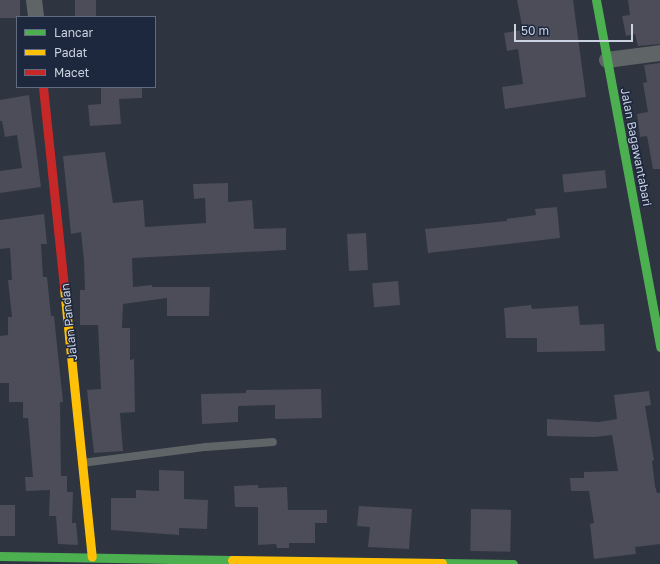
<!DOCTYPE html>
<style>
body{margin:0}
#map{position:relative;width:660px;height:564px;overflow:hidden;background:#2e3440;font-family:"Golos Text",sans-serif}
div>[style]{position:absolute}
.building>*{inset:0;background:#4c4d58;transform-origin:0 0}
.lane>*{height:8px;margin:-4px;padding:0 4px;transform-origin:4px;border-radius:4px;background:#5f6566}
.street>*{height:16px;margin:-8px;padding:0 8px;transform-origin:8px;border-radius:8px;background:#5f6566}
.fast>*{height:9px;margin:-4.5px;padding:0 4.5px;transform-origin:4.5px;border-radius:4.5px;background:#4caf50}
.slow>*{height:9px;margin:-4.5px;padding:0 4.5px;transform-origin:4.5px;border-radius:4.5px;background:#ffc107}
.jam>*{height:9px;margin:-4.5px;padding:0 4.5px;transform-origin:4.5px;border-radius:4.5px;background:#c62828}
span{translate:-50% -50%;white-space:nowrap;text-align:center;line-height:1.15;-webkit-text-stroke:3px #1d273d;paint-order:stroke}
.street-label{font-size:12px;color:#cbd2e1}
.legend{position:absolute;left:16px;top:16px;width:140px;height:72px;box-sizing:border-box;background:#1d273d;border:1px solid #636b7f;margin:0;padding:5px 7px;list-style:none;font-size:12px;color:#cbd2e1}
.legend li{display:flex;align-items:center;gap:8px;height:20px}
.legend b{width:20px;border:1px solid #636b7f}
.scale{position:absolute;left:514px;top:24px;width:119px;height:18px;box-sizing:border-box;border:2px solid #cbd2e1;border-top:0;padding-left:5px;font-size:12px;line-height:14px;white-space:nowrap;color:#cbd2e1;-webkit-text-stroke:3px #1d273d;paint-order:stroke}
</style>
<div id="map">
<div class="building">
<i style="left:0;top:0;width:20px;height:18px"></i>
<i style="left:75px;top:0;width:21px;height:16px"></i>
<i style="clip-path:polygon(517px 0,573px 0,586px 97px,505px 109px,502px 87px,523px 84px,518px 49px,507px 51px,504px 33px,523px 30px)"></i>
<i style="clip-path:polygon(628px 0,660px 0,660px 44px,638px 46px,635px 34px,626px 36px,622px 16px,630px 15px)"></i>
<i style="clip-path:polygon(660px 63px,660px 169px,653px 169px,647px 136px,640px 137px,637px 114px,648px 112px,643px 83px,647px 82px,644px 65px)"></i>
<i style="clip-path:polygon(101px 87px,142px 87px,142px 98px,119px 99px,121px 124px,90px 126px,88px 105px,101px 104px)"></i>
<i style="clip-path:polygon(29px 95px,41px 187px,0 193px,0 171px,22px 168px,17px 135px,5px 137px,2px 121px,0 121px,0 100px)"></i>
<i style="clip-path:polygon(105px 152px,113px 203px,143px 200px,145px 227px,206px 223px,205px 198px,194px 199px,193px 184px,228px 183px,228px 202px,252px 200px,254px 229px,286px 228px,286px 250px,132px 258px,133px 287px,152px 285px,152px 287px,210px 287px,209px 316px,167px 316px,167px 298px,123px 304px,122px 328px,130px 328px,130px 360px,134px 359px,135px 412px,120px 413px,123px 451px,94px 453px,87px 390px,101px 389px,98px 325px,80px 325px,80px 290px,85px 290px,84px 261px,81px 232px,71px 234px,63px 156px)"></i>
<i style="left:605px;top:170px;width:18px;height:43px;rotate:84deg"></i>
<i style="clip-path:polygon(557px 207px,560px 238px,428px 253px,425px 229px,507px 221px,507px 219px,536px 215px,535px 209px)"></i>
<i style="clip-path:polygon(44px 214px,47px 244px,41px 244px,43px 277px,47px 277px,51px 316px,54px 316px,63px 402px,60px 402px,61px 476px,67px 476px,67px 492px,73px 492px,72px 523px,76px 523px,78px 545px,58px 544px,56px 516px,49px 516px,50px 490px,26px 491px,25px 477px,33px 477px,28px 418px,23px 418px,23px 402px,9px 402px,9px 383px,0 383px,0 336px,8px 335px,8px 317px,12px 317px,8px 280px,12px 280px,10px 248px,0 249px,0 220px)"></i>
<i style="left:366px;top:233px;width:37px;height:19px;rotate:87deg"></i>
<i style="left:398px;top:281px;width:24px;height:26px;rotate:85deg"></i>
<i style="clip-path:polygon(531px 305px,532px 309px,578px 306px,580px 325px,604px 324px,605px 351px,537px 352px,537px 338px,506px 338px,504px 308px)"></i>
<i style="clip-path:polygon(321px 389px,322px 418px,275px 419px,275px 405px,238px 406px,238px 422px,202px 424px,201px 394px,246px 393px,246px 390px)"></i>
<i style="clip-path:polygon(649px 391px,651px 405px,645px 406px,654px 460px,652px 461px,655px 486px,657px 493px,660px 493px,660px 544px,635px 547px,636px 554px,594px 559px,590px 524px,594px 523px,589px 491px,571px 491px,570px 478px,584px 478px,584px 472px,618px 471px,612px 435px,595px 437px,547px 436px,547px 419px,599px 422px,617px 419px,614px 395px)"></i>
<i style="clip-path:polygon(159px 470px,184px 471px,184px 499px,208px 500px,207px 529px,179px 528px,179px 535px,111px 530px,111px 498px,136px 498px,136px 490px,159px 491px)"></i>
<i style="clip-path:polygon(258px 485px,258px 488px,287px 487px,288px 510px,327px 510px,327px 523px,315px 523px,315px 543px,289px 543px,289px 548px,277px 548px,276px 544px,258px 545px,258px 507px,235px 507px,234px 486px)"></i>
<i style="left:0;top:505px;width:15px;height:31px"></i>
<i style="clip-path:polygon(359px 506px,412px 509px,409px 549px,368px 547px,370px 527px,357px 526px)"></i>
<i style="left:471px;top:509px;width:40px;height:42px;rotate:1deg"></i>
</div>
<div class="lane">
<i style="left:82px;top:463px;width:125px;rotate:-7.4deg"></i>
<i style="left:206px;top:447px;width:67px;rotate:-4.3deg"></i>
</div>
<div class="street">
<i style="left:34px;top:0;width:17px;rotate:83deg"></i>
<i style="left:607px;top:60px;width:53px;rotate:-7.5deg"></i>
</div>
<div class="fast">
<i style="left:596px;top:0;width:353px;rotate:79.5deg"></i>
<i style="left:0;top:556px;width:232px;rotate:1deg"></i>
<i style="left:442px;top:563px;width:71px;rotate:0.8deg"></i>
</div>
<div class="slow">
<i style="left:64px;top:288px;width:270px;rotate:84.1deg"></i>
<i style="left:232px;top:560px;width:210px;rotate:0.8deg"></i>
</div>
<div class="jam">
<i style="left:43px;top:87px;width:202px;rotate:84deg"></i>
</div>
<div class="street-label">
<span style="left:636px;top:147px;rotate:79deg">Jalan Bagawantabari</span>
<span style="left:69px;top:322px;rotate:-96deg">Jalan Pandan</span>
</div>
<ul class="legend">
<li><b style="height:5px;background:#4caf50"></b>Lancar</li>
<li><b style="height:5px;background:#ffc107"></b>Padat</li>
<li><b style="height:5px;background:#c62828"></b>Macet</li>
</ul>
<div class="scale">50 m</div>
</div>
